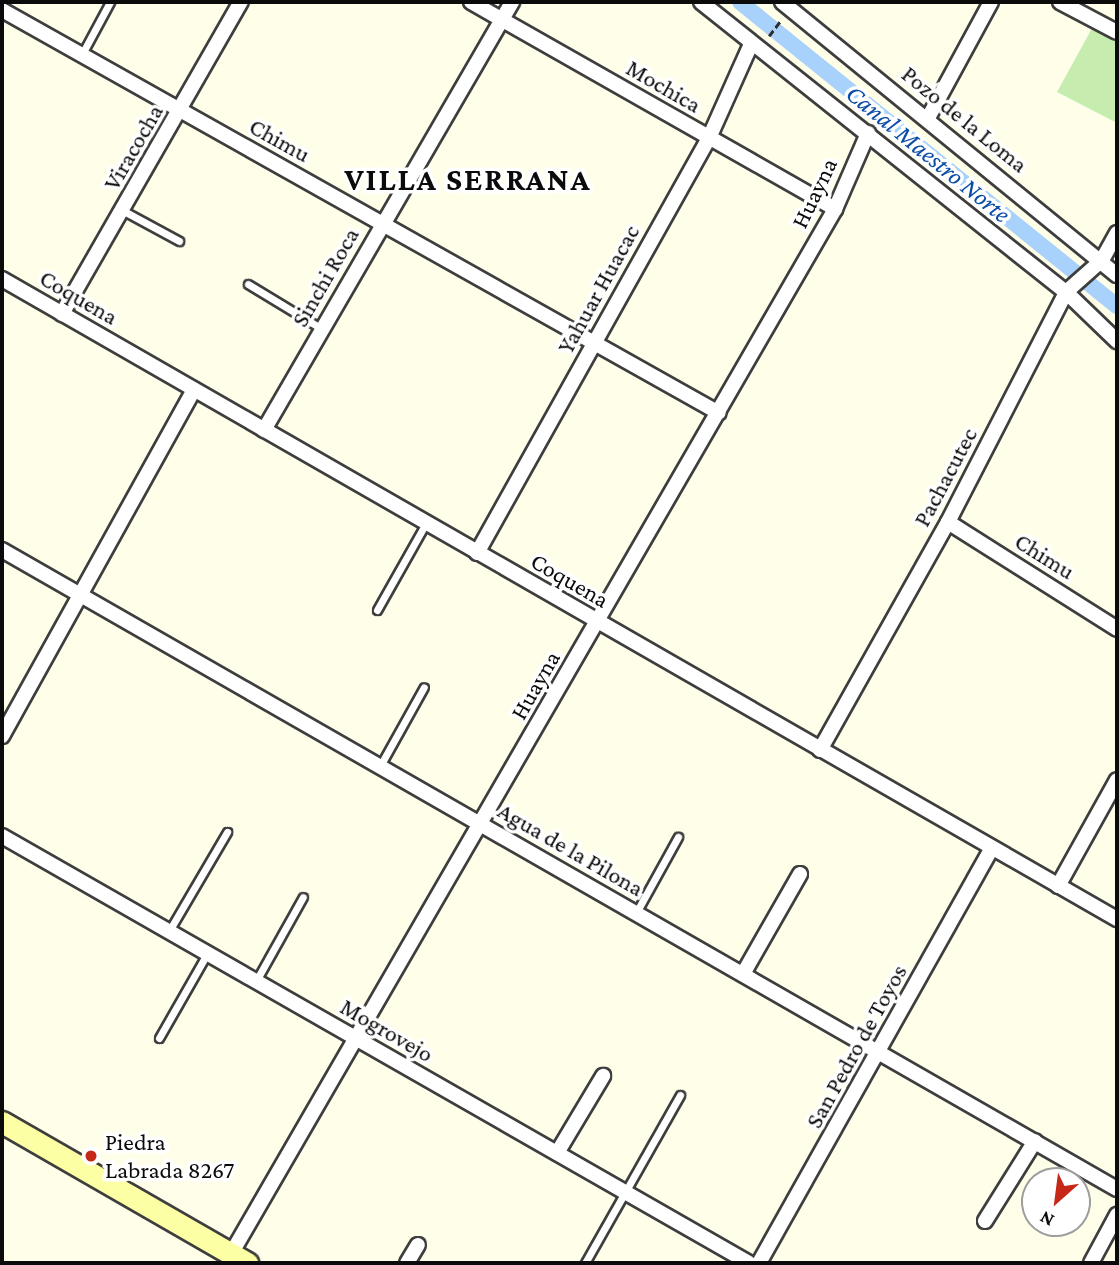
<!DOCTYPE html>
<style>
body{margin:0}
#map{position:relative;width:1119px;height:1265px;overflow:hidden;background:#fffee9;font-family:"Crimson Pro",serif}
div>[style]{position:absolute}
.green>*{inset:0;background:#c6edaf}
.canal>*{height:16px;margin:-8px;padding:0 8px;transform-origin:8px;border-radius:8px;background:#a8d1fc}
.path>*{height:2.5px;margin-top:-1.25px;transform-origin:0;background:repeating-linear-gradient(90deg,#2d2d2d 0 7px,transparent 0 10.5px)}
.roads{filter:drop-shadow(2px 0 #3e3e3e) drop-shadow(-2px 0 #3e3e3e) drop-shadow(0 2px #3e3e3e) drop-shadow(0 -2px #3e3e3e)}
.lane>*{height:7px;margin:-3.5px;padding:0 3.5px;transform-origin:3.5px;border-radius:3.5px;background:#fff}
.street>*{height:14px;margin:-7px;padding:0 7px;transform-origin:7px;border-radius:7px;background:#fff}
.secondary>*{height:21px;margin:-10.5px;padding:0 10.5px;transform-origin:10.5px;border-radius:10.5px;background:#fcffa4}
.dots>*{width:19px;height:19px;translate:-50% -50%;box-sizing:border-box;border:4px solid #fff;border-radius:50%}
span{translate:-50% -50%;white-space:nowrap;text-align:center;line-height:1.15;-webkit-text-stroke:7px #fff;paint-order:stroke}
.street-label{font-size:24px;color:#0b0b0b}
.poi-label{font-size:24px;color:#0b0b0b}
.left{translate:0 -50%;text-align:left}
.water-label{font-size:26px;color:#0a4ca7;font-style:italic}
.district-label{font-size:32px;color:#0b0b0b;font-weight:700;letter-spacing:2px}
.frame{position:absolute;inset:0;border:4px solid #0b0b0b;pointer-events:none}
.north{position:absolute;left:1021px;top:1167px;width:70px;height:70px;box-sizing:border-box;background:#fff;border:2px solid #9d9d9d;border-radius:50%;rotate:208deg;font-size:19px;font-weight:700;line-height:28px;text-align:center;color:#0b0b0b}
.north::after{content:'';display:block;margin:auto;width:24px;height:32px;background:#c72717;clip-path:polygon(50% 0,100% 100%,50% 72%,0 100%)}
</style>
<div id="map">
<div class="green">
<i style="clip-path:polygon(1096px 21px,1117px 32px,1117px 123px,1057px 92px)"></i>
</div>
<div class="canal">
<i style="left:740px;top:2px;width:484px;rotate:38.9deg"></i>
</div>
<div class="path">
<i style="left:769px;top:36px;width:21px;rotate:-53deg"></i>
</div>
<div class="roads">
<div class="lane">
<i style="left:82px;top:54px;width:59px;rotate:-61.7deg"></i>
<i style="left:122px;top:210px;width:65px;rotate:28.5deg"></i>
<i style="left:248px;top:284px;width:87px;rotate:31.3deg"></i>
<i style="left:377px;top:610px;width:100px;rotate:-60.6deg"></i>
<i style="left:380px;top:766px;width:90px;rotate:-60.9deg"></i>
<i style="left:636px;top:913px;width:87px;rotate:-61.1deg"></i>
<i style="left:169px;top:931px;width:115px;rotate:-59.6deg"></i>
<i style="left:256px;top:981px;width:96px;rotate:-60.8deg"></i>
<i style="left:159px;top:1038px;width:97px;rotate:-60.3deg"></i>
<i style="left:585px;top:1263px;width:193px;rotate:-60.5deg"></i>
</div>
<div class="street">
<i style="left:471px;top:2px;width:419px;rotate:29.6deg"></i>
<i style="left:701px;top:2px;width:466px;rotate:38.5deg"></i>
<i style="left:1066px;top:292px;width:71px;rotate:43.9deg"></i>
<i style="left:782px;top:2px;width:432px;rotate:39.2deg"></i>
<i style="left:1060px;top:2px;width:64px;rotate:27.8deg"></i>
<i style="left:2px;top:10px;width:822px;rotate:29.34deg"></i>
<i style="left:928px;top:118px;width:132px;rotate:-61.5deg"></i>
<i style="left:2px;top:279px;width:1286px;rotate:29.86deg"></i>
<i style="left:62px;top:314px;width:360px;rotate:-60.2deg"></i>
<i style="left:264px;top:430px;width:495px;rotate:-59.9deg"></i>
<i style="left:948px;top:522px;width:200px;rotate:32.3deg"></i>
<i style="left:2px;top:550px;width:1285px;rotate:29.82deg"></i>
<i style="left:477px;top:553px;width:475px;rotate:-60.8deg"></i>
<i style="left:709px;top:138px;width:103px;rotate:-65.9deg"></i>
<i style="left:2px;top:736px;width:396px;rotate:-61deg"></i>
<i style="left:820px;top:750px;width:261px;rotate:-60.7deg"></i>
<i style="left:948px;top:522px;width:259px;rotate:-62.8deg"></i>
<i style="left:1066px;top:292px;width:48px;rotate:-41.6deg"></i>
<i style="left:1102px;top:260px;width:31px;rotate:-61deg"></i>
<i style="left:2px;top:836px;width:860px;rotate:29.75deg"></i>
<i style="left:1058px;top:886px;width:121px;rotate:-60.9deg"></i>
<i style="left:743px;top:974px;width:115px;rotate:-60.3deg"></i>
<i style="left:557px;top:1153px;width:90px;rotate:-59.1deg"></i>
<i style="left:985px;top:1221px;width:94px;rotate:-58deg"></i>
<i style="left:231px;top:1254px;width:1207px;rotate:-59.97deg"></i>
<i style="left:835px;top:209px;width:83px;rotate:-66.5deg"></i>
<i style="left:407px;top:1263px;width:21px;rotate:-59deg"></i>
<i style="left:759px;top:1263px;width:474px;rotate:-60.7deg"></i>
<i style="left:1091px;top:1263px;width:55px;rotate:-61.6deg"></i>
</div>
<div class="secondary">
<i style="left:2px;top:1122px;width:283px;rotate:29.9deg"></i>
</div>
</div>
<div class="dots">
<i style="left:91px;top:1156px;background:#c72717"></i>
</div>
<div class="street-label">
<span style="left:664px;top:86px;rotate:30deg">Mochica</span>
<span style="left:965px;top:119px;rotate:39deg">Pozo de la Loma</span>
<span style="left:280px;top:140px;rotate:29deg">Chimu</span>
<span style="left:133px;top:147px;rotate:-60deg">Viracocha</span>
<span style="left:814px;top:193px;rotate:-64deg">Huayna</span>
<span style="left:325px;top:277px;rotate:-60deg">Sinchi Roca</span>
<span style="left:598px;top:289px;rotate:-61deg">Yahuar Huacac</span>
<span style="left:79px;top:297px;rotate:30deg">Coquena</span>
<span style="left:945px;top:477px;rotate:-62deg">Pachacutec</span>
<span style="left:1045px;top:556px;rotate:32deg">Chimu</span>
<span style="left:570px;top:580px;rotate:30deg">Coquena</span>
<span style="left:535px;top:685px;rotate:-60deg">Huayna</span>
<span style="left:571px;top:849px;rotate:30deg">Agua de la Pilona</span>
<span style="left:387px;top:1030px;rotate:30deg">Mogrovejo</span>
<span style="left:856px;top:1046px;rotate:-61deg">San Pedro de Toyos</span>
</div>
<div class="poi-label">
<span class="left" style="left:105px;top:1156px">Piedra<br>Labrada 8267</span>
</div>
<div class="water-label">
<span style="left:928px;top:154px;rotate:39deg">Canal Maestro Norte</span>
</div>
<div class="district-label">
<span style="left:468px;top:179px">VILLA SERRANA</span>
</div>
<div class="frame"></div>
<div class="north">N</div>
</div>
